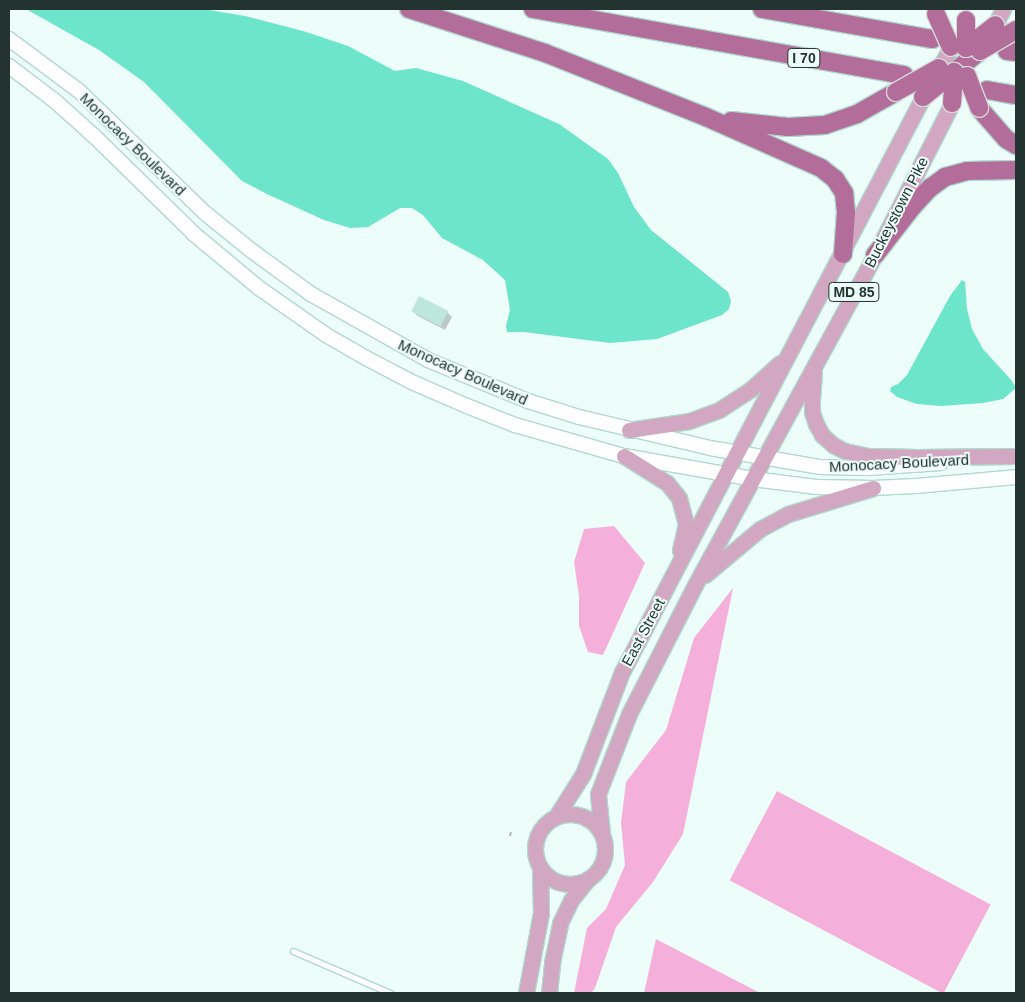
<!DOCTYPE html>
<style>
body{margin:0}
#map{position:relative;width:1025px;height:1002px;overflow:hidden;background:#edfdf9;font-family:Arial,sans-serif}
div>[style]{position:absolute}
.green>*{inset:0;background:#f4b0da;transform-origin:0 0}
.water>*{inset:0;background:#6de5cb}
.shadow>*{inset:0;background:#0003}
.building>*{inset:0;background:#bee7dc;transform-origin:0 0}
.path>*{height:2px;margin-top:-1px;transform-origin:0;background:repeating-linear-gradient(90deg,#a8b8b4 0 4px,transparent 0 8px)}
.roads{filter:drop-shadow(1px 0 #b0d9ce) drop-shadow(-1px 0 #b0d9ce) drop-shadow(0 1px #b0d9ce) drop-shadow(0 -1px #b0d9ce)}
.lane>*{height:5px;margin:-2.5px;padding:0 2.5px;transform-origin:2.5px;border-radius:2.5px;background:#fff}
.secondary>*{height:14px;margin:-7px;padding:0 7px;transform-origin:7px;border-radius:7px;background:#fff}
.primary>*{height:15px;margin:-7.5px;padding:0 7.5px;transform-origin:7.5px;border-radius:7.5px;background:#d1a7c2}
.primary>.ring{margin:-7.5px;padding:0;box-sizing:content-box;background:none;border:15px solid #d1a7c2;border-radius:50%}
.highway>*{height:18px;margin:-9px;padding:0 9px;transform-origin:9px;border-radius:9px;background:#b36d9a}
.bridges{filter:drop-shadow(1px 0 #d7dada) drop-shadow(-1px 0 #d7dada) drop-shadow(0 1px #d7dada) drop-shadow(0 -1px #d7dada)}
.highway-bridge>*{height:18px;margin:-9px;padding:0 9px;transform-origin:9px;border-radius:9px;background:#b36d9a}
span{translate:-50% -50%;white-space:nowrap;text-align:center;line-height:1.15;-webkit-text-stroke:4px #edfdf9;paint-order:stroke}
.shield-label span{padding:1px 4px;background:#edfdf9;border:1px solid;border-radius:4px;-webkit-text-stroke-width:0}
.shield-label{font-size:14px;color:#23332f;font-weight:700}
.street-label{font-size:15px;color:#23332f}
.frame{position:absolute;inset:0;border:10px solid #23332f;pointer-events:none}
</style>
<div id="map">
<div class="green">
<i style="clip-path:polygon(614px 526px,645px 563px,603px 655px,588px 652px,579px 626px,579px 596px,574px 562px,584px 529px)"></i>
<i style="clip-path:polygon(733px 588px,683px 834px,653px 882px,616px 927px,595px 988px,591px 993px,574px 993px,587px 928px,606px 909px,625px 865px,621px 823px,626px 782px,666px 730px,694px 638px)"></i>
<i style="left:777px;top:791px;width:242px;height:101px;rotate:28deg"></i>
<i style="clip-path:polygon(656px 939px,760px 993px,644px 993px)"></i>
</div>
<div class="water">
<i style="clip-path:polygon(26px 9px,203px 9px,245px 16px,303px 31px,348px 46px,395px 71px,416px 68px,463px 81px,559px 124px,608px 159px,618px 173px,634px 207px,651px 230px,728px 292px,731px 301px,729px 309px,722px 315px,657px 339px,610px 343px,524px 332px,507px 332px,506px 326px,510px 310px,505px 280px,483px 260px,442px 238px,423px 215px,412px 208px,400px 208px,368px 227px,350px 228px,324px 220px,267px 194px,242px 181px,144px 82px,99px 50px)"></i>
<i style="clip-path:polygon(962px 280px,965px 282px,967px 309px,972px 329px,983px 349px,1012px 381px,1016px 388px,1003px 399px,983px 403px,941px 406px,917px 404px,897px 397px,890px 391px,891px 387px,898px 384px,907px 375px,950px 296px)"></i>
</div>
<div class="shadow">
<i style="clip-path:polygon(412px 311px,447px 312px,452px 317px,445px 330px,418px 316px)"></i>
</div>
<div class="building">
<i style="left:419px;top:296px;width:33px;height:17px;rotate:27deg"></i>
</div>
<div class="path">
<i style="left:510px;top:836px;width:4px;rotate:-76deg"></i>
</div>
<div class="roads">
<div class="lane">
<i style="left:293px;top:951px;width:106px;rotate:23.4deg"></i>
</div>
<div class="secondary">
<i style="left:9px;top:39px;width:87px;rotate:36.6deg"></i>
<i style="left:79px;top:91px;width:175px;rotate:44.1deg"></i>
<i style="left:205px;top:213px;width:60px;rotate:39deg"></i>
<i style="left:252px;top:251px;width:73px;rotate:36.1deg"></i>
<i style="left:311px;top:294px;width:134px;rotate:29.4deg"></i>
<i style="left:428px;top:360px;width:108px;rotate:22.3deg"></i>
<i style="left:528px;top:401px;width:53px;rotate:17.4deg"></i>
<i style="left:579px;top:417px;width:135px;rotate:13.3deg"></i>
<i style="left:710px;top:448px;width:112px;rotate:9.8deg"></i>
<i style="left:820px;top:467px;width:48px;rotate:1.2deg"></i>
<i style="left:868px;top:468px;width:73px;rotate:-3.9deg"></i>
<i style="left:9px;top:66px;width:58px;rotate:37.3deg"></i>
<i style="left:55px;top:101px;width:52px;rotate:41.9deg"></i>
<i style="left:94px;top:136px;width:140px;rotate:44.4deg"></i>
<i style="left:194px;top:234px;width:85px;rotate:39.7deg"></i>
<i style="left:259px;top:288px;width:82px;rotate:35deg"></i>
<i style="left:326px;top:335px;width:46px;rotate:29.9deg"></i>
<i style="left:366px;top:358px;width:54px;rotate:27.5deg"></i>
<i style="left:414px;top:383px;width:58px;rotate:23.5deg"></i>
<i style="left:467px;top:406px;width:52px;rotate:21.6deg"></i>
<i style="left:515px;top:425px;width:113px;rotate:15.9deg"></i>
<i style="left:624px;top:456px;width:131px;rotate:10.1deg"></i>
<i style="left:753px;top:479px;width:64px;rotate:7.2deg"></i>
<i style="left:816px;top:487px;width:57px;rotate:1deg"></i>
<i style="left:873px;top:488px;width:43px;rotate:-2.7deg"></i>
<i style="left:916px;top:486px;width:100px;rotate:-5.1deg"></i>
</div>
<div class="primary">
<i style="left:995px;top:25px;width:18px;rotate:-63deg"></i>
<i style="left:939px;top:68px;width:24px;rotate:-60deg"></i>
<i style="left:814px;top:371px;width:26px;rotate:94deg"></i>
<i style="left:812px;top:397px;width:15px;rotate:90deg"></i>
<i style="left:812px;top:412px;width:13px;rotate:72deg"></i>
<i style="left:816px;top:424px;width:13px;rotate:61deg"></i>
<i style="left:822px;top:435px;width:15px;rotate:42deg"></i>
<i style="left:833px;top:445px;width:13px;rotate:27deg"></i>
<i style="left:845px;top:451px;width:24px;rotate:12deg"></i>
<i style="left:868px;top:456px;width:49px;rotate:1.2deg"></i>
<i style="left:917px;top:457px;width:99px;rotate:-0.6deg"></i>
<i style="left:629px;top:430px;width:61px;rotate:-8.5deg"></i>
<i style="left:689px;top:421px;width:32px;rotate:-20deg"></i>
<i style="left:719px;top:410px;width:38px;rotate:-33deg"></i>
<i style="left:751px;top:389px;width:39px;rotate:-42deg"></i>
<i style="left:624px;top:456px;width:51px;rotate:32.1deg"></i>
<i style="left:667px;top:483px;width:19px;rotate:51deg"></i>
<i style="left:679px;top:498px;width:27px;rotate:75deg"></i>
<i style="left:686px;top:524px;width:27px;rotate:103deg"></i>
<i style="left:705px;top:575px;width:72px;rotate:-39.9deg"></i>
<i style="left:760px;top:529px;width:32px;rotate:-28deg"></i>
<i style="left:788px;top:514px;width:89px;rotate:-17deg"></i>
<i class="ring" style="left:535px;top:814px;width:55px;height:55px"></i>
<i style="left:557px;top:815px;width:49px;rotate:-57.6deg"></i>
<i style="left:583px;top:774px;width:109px;rotate:-69.1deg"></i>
<i style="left:622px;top:672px;width:649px;rotate:-62.37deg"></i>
<i style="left:602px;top:833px;width:39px;rotate:-96deg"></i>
<i style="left:598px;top:794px;width:86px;rotate:-68.8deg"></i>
<i style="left:629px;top:714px;width:145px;rotate:-62.9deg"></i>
<i style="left:695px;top:585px;width:376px;rotate:-61.4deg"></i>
<i style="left:875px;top:255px;width:170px;rotate:-63.1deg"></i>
<i style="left:526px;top:993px;width:81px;rotate:-79.4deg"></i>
<i style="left:541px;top:913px;width:45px;rotate:-91.3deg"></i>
<i style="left:549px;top:993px;width:31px;rotate:-84deg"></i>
<i style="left:552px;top:962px;width:40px;rotate:-78deg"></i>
<i style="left:560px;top:923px;width:25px;rotate:-64deg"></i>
<i style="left:571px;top:900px;width:27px;rotate:-51deg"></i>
</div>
<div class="highway">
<i style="left:409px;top:9px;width:143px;rotate:17.9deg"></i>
<i style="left:545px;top:53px;width:173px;rotate:21.7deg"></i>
<i style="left:706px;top:117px;width:126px;rotate:23.9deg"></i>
<i style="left:821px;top:168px;width:18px;rotate:38deg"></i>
<i style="left:835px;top:179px;width:17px;rotate:57deg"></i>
<i style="left:844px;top:193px;width:19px;rotate:84deg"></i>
<i style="left:846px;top:212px;width:42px;rotate:94.1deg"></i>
<i style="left:533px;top:9px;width:377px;rotate:10.1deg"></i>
<i style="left:762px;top:9px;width:173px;rotate:10deg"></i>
<i style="left:1007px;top:51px;width:9px;rotate:6deg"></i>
<i style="left:954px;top:72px;width:33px;rotate:-39deg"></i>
<i style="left:987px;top:90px;width:29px;rotate:10deg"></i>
<i style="left:979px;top:108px;width:41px;rotate:48.9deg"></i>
<i style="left:1006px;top:139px;width:12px;rotate:31deg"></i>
<i style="left:731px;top:121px;width:57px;rotate:6deg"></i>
<i style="left:788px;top:127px;width:37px;rotate:-3deg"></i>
<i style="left:825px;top:125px;width:34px;rotate:-19deg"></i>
<i style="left:857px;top:114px;width:45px;rotate:-29.4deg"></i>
<i style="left:875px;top:255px;width:62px;rotate:-52.2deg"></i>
<i style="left:913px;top:206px;width:25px;rotate:-47deg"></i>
<i style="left:930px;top:188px;width:19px;rotate:-36deg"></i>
<i style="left:945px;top:177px;width:23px;rotate:-15deg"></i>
<i style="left:967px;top:171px;width:49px;rotate:-1.2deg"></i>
</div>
</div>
<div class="bridges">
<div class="highway-bridge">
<i style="left:936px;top:14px;width:36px;rotate:66deg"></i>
<i style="left:966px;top:48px;width:37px;rotate:-38deg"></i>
<i style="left:966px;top:48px;width:28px;rotate:-90deg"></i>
<i style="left:980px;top:51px;width:42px;rotate:-30.3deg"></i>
<i style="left:967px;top:76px;width:34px;rotate:69deg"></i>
<i style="left:896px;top:92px;width:49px;rotate:-29.2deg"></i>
<i style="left:923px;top:97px;width:40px;rotate:-39deg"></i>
<i style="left:952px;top:103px;width:31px;rotate:-86deg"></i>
</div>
</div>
<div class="shield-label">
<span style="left:804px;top:58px">I 70</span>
<span style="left:854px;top:292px">MD 85</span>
</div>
<div class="street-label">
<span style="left:133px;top:144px;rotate:44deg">Monocacy Boulevard</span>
<span style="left:896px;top:212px;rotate:-63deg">Buckeystown Pike</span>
<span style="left:463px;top:372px;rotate:24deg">Monocacy Boulevard</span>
<span style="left:899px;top:463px;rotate:-3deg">Monocacy Boulevard</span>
<span style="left:643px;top:632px;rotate:-62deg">East Street</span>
</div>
<div class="frame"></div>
</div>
